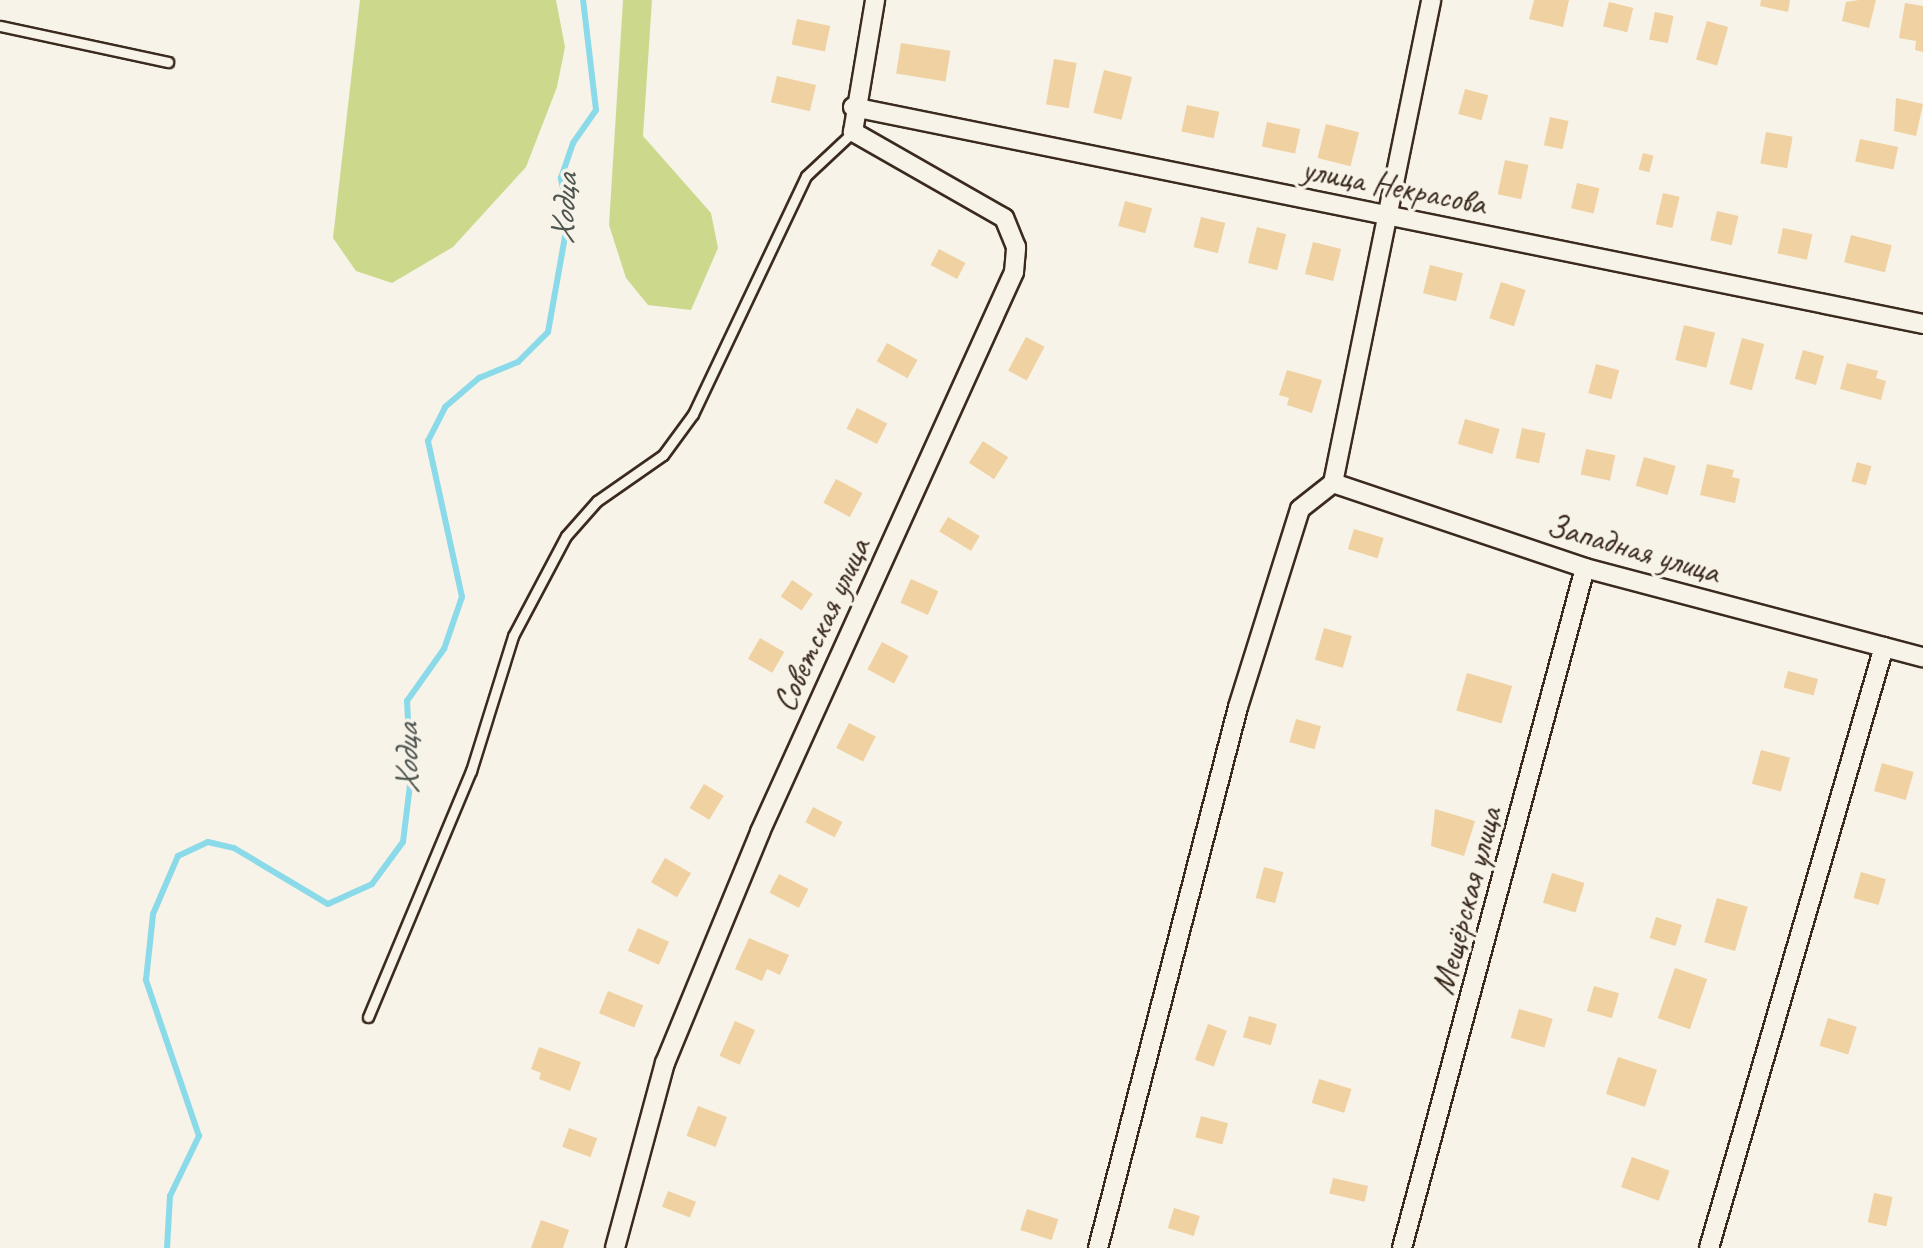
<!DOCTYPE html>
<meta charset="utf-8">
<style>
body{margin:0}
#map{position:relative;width:1923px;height:1248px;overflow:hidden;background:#f7f3e8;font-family:Caveat,sans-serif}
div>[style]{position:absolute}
.green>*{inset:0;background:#ccd98d}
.stream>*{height:6px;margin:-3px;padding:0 3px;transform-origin:3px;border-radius:3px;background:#8bdae9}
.building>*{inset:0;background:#f0d1a2;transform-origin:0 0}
.roads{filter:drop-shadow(2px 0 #3b2a1e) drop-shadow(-2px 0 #3b2a1e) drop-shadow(0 2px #3b2a1e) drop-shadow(0 -2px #3b2a1e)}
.lane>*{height:9px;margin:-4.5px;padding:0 4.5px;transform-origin:4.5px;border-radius:4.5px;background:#f7f3e8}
.street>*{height:18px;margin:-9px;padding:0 9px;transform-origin:9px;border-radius:9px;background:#f7f3e8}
span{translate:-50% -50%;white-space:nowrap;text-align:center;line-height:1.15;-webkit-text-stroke:7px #f7f3e8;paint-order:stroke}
.street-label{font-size:33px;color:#3b2a1e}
.water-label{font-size:35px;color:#4f5651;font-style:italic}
</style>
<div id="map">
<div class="green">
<i style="clip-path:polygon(360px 0,556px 0,565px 47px,557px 87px,526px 167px,453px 247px,392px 283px,356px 271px,333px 238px)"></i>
<i style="clip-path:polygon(623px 0,652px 0,643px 136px,711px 213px,718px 248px,691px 310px,648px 305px,626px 278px,609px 225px)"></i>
</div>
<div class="stream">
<i style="left:167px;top:1248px;width:52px;rotate:-86.7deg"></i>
<i style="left:170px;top:1196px;width:67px;rotate:-64.2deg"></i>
<i style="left:199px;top:1136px;width:165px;rotate:-108.8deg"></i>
<i style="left:146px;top:980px;width:66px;rotate:-83.9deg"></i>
<i style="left:153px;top:914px;width:63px;rotate:-66.7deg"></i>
<i style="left:178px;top:856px;width:33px;rotate:-25deg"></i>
<i style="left:208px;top:842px;width:27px;rotate:13deg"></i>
<i style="left:234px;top:848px;width:109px;rotate:30.8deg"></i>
<i style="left:328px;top:904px;width:48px;rotate:-24.4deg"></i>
<i style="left:372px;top:884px;width:52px;rotate:-53.6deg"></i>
<i style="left:403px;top:842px;width:65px;rotate:-83deg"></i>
<i style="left:411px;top:777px;width:76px;rotate:-93deg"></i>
<i style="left:407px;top:701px;width:64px;rotate:-54.6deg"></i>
<i style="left:444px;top:649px;width:55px;rotate:-70.9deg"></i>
<i style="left:462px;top:597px;width:160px;rotate:-102.3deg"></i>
<i style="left:428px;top:441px;width:38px;rotate:-63deg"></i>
<i style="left:445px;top:407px;width:45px;rotate:-40.5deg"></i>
<i style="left:479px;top:378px;width:42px;rotate:-22.3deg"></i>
<i style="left:518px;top:362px;width:42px;rotate:-45deg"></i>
<i style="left:548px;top:332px;width:120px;rotate:-79.9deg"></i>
<i style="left:569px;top:214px;width:37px;rotate:-103deg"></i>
<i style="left:561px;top:178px;width:37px;rotate:-71deg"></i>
<i style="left:573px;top:143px;width:40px;rotate:-55.1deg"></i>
<i style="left:596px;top:110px;width:111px;rotate:-96.7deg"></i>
</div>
<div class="building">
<i style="clip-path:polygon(1534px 0,1569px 0,1563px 27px,1529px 19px)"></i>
<i style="clip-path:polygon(1761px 0,1790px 0,1788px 12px,1760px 6px)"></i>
<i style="clip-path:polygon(1859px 0,1876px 0,1869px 28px,1842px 21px,1846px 2px)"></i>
<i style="left:1609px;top:2px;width:25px;height:25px;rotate:14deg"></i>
<i style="clip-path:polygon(1905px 3px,1923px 6px,1923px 52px,1915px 50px,1916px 41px,1899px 38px)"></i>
<i style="left:1655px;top:12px;width:19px;height:28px;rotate:12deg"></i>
<i style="left:797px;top:19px;width:34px;height:26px;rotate:12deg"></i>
<i style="left:1707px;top:21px;width:22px;height:40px;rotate:16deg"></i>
<i style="left:901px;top:43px;width:50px;height:31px;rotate:9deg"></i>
<i style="left:1054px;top:59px;width:23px;height:46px;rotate:10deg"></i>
<i style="left:1104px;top:70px;width:29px;height:44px;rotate:14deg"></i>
<i style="left:777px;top:76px;width:40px;height:27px;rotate:13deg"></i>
<i style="left:1465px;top:89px;width:24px;height:26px;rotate:15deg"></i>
<i style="clip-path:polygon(1896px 98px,1923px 104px,1916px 136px,1894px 131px)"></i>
<i style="left:1187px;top:105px;width:33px;height:27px;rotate:12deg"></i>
<i style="left:1550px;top:117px;width:19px;height:29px;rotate:12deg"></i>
<i style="left:1267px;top:122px;width:34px;height:25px;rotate:12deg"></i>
<i style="left:1326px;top:124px;width:34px;height:35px;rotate:14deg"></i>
<i style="left:1766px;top:132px;width:27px;height:32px;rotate:10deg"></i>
<i style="left:1860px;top:139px;width:39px;height:23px;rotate:12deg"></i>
<i style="left:1643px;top:153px;width:11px;height:17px;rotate:15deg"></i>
<i style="left:1505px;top:160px;width:24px;height:35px;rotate:12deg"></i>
<i style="left:1577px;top:183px;width:23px;height:26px;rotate:13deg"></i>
<i style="left:1663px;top:193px;width:17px;height:32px;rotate:13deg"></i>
<i style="left:1125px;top:201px;width:28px;height:26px;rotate:15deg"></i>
<i style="left:1717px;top:211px;width:22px;height:30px;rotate:13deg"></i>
<i style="left:1201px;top:217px;width:25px;height:31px;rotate:14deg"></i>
<i style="left:1257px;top:227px;width:30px;height:37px;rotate:14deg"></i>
<i style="left:1783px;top:228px;width:30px;height:26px;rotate:12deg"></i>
<i style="left:1851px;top:235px;width:42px;height:28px;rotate:14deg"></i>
<i style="left:1313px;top:242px;width:29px;height:33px;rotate:14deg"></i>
<i style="left:939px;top:249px;width:30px;height:18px;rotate:28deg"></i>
<i style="left:1430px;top:265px;width:34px;height:29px;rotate:14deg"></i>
<i style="left:1501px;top:282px;width:26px;height:38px;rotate:18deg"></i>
<i style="left:1684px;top:325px;width:32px;height:36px;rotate:14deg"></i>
<i style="left:1026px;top:337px;width:21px;height:38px;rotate:28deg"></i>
<i style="left:1742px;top:338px;width:23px;height:48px;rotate:15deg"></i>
<i style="left:887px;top:343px;width:35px;height:21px;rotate:29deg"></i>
<i style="left:1803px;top:350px;width:22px;height:30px;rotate:16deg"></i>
<i style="clip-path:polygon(1847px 363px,1878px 371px,1876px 378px,1886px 381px,1881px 400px,1840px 389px)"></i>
<i style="left:1596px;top:364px;width:24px;height:30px;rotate:15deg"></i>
<i style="clip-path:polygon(1287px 370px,1322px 380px,1312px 413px,1287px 405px,1289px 398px,1279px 395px)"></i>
<i style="left:857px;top:408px;width:34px;height:23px;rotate:27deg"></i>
<i style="left:1465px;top:419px;width:36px;height:26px;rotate:16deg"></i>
<i style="left:1522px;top:428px;width:24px;height:31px;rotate:12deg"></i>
<i style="left:983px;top:441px;width:30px;height:26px;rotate:33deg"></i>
<i style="left:1586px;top:449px;width:30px;height:26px;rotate:12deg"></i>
<i style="left:1644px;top:457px;width:33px;height:30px;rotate:16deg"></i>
<i style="left:1857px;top:462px;width:15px;height:20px;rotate:16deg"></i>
<i style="clip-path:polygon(1707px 464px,1734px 470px,1732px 477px,1740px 479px,1735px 503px,1700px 495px)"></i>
<i style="left:836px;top:479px;width:30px;height:27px;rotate:28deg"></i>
<i style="left:948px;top:517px;width:37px;height:17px;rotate:31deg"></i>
<i style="left:1354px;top:529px;width:31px;height:21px;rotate:17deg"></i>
<i style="left:911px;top:579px;width:30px;height:26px;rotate:24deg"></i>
<i style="left:792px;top:580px;width:25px;height:20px;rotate:34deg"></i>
<i style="left:1324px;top:628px;width:29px;height:33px;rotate:16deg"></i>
<i style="left:760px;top:638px;width:28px;height:24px;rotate:30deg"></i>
<i style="left:882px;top:642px;width:30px;height:31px;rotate:28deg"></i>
<i style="left:1788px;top:671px;width:31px;height:17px;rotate:15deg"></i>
<i style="left:1467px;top:673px;width:47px;height:39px;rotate:16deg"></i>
<i style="left:1296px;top:719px;width:26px;height:24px;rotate:16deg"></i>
<i style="left:849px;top:723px;width:30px;height:28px;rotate:27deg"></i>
<i style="left:1761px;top:750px;width:30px;height:35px;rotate:15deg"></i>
<i style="left:1882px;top:763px;width:33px;height:29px;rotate:16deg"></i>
<i style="left:704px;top:784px;width:23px;height:28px;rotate:31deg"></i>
<i style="left:813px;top:807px;width:33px;height:17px;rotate:27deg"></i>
<i style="clip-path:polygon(1435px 809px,1475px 821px,1464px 856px,1431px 846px)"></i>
<i style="left:665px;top:858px;width:30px;height:28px;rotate:30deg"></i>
<i style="left:1264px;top:867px;width:20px;height:32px;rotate:15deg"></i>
<i style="left:1861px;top:872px;width:26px;height:27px;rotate:16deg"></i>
<i style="left:1552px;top:873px;width:34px;height:31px;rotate:17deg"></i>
<i style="left:779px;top:874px;width:33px;height:21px;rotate:27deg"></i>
<i style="left:1717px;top:898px;width:32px;height:46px;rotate:16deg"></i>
<i style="left:1656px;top:917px;width:27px;height:22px;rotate:17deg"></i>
<i style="left:638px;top:928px;width:34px;height:25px;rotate:24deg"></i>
<i style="clip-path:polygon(749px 938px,789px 955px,780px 975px,767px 969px,762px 981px,735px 969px)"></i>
<i style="left:1675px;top:968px;width:34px;height:53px;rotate:19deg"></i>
<i style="left:1594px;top:986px;width:26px;height:26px;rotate:16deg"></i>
<i style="left:608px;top:991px;width:38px;height:24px;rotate:22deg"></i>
<i style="left:1519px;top:1009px;width:35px;height:30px;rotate:16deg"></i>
<i style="left:1249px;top:1016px;width:29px;height:22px;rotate:16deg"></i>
<i style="left:1828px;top:1018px;width:30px;height:29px;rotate:17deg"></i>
<i style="left:735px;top:1021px;width:22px;height:38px;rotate:24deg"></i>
<i style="left:1208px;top:1024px;width:20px;height:38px;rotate:20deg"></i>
<i style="clip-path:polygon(539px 1047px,581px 1062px,570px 1091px,539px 1079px,541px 1073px,531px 1069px)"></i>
<i style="left:1618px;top:1057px;width:41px;height:39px;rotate:18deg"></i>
<i style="left:1319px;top:1079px;width:34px;height:25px;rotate:17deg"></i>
<i style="left:698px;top:1106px;width:31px;height:32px;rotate:21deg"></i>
<i style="left:1201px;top:1116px;width:28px;height:22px;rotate:15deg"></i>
<i style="left:569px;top:1128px;width:30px;height:20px;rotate:20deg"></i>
<i style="left:1632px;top:1157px;width:40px;height:32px;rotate:20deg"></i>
<i style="left:1333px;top:1178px;width:36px;height:16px;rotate:13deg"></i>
<i style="left:668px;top:1191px;width:30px;height:17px;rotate:21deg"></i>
<i style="left:1874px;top:1193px;width:19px;height:30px;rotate:12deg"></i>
<i style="left:1174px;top:1208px;width:27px;height:21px;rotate:17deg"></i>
<i style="left:1027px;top:1209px;width:33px;height:22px;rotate:18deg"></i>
<i style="clip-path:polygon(541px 1220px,569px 1230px,563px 1248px,531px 1248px)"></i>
</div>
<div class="roads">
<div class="lane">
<i style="left:0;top:26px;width:172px;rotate:12.1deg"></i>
<i style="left:368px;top:1017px;width:267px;rotate:-67.3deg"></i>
<i style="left:471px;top:771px;width:141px;rotate:-72.7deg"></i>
<i style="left:513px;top:636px;width:113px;rotate:-62.1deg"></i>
<i style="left:566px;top:536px;width:47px;rotate:-48.5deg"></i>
<i style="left:597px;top:501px;width:80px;rotate:-34.9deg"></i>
<i style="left:663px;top:455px;width:51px;rotate:-53.8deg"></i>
<i style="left:693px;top:414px;width:263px;rotate:-64.6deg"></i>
<i style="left:806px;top:176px;width:64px;rotate:-43.1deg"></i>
</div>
<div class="street">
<i style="left:853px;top:107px;width:1092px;rotate:11.46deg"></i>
<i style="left:1333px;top:483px;width:266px;rotate:18.6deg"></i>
<i style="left:1585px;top:568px;width:350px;rotate:14.8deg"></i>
<i style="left:615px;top:1248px;width:192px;rotate:-74.9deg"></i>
<i style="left:665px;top:1063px;width:250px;rotate:-67.6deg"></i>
<i style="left:760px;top:832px;width:615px;rotate:-65.6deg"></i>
<i style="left:1014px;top:272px;width:25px;rotate:-85deg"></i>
<i style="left:1016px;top:247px;width:31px;rotate:-112deg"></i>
<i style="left:1004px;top:218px;width:174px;rotate:-150.3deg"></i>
<i style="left:853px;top:132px;width:134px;rotate:-80.5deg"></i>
<i style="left:1098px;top:1248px;width:559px;rotate:-75.49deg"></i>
<i style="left:1238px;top:707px;width:207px;rotate:-72.6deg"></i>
<i style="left:1300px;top:509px;width:42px;rotate:-38.2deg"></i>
<i style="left:1333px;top:483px;width:493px;rotate:-78.5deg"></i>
<i style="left:1402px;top:1248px;width:704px;rotate:-74.94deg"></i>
<i style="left:1709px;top:1248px;width:626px;rotate:-73.77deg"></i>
</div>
</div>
<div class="street-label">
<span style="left:1394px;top:187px;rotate:11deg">улица Некрасова</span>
<span style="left:1633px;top:549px;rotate:16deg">Западная улица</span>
<span style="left:822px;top:625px;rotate:-65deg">Советская улица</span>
<span style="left:1467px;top:901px;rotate:-75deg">Мещёрская улица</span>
</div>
<div class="water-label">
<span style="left:564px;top:209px;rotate:-86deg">Ходца</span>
<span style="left:407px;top:759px;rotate:-90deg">Ходца</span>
</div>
</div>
